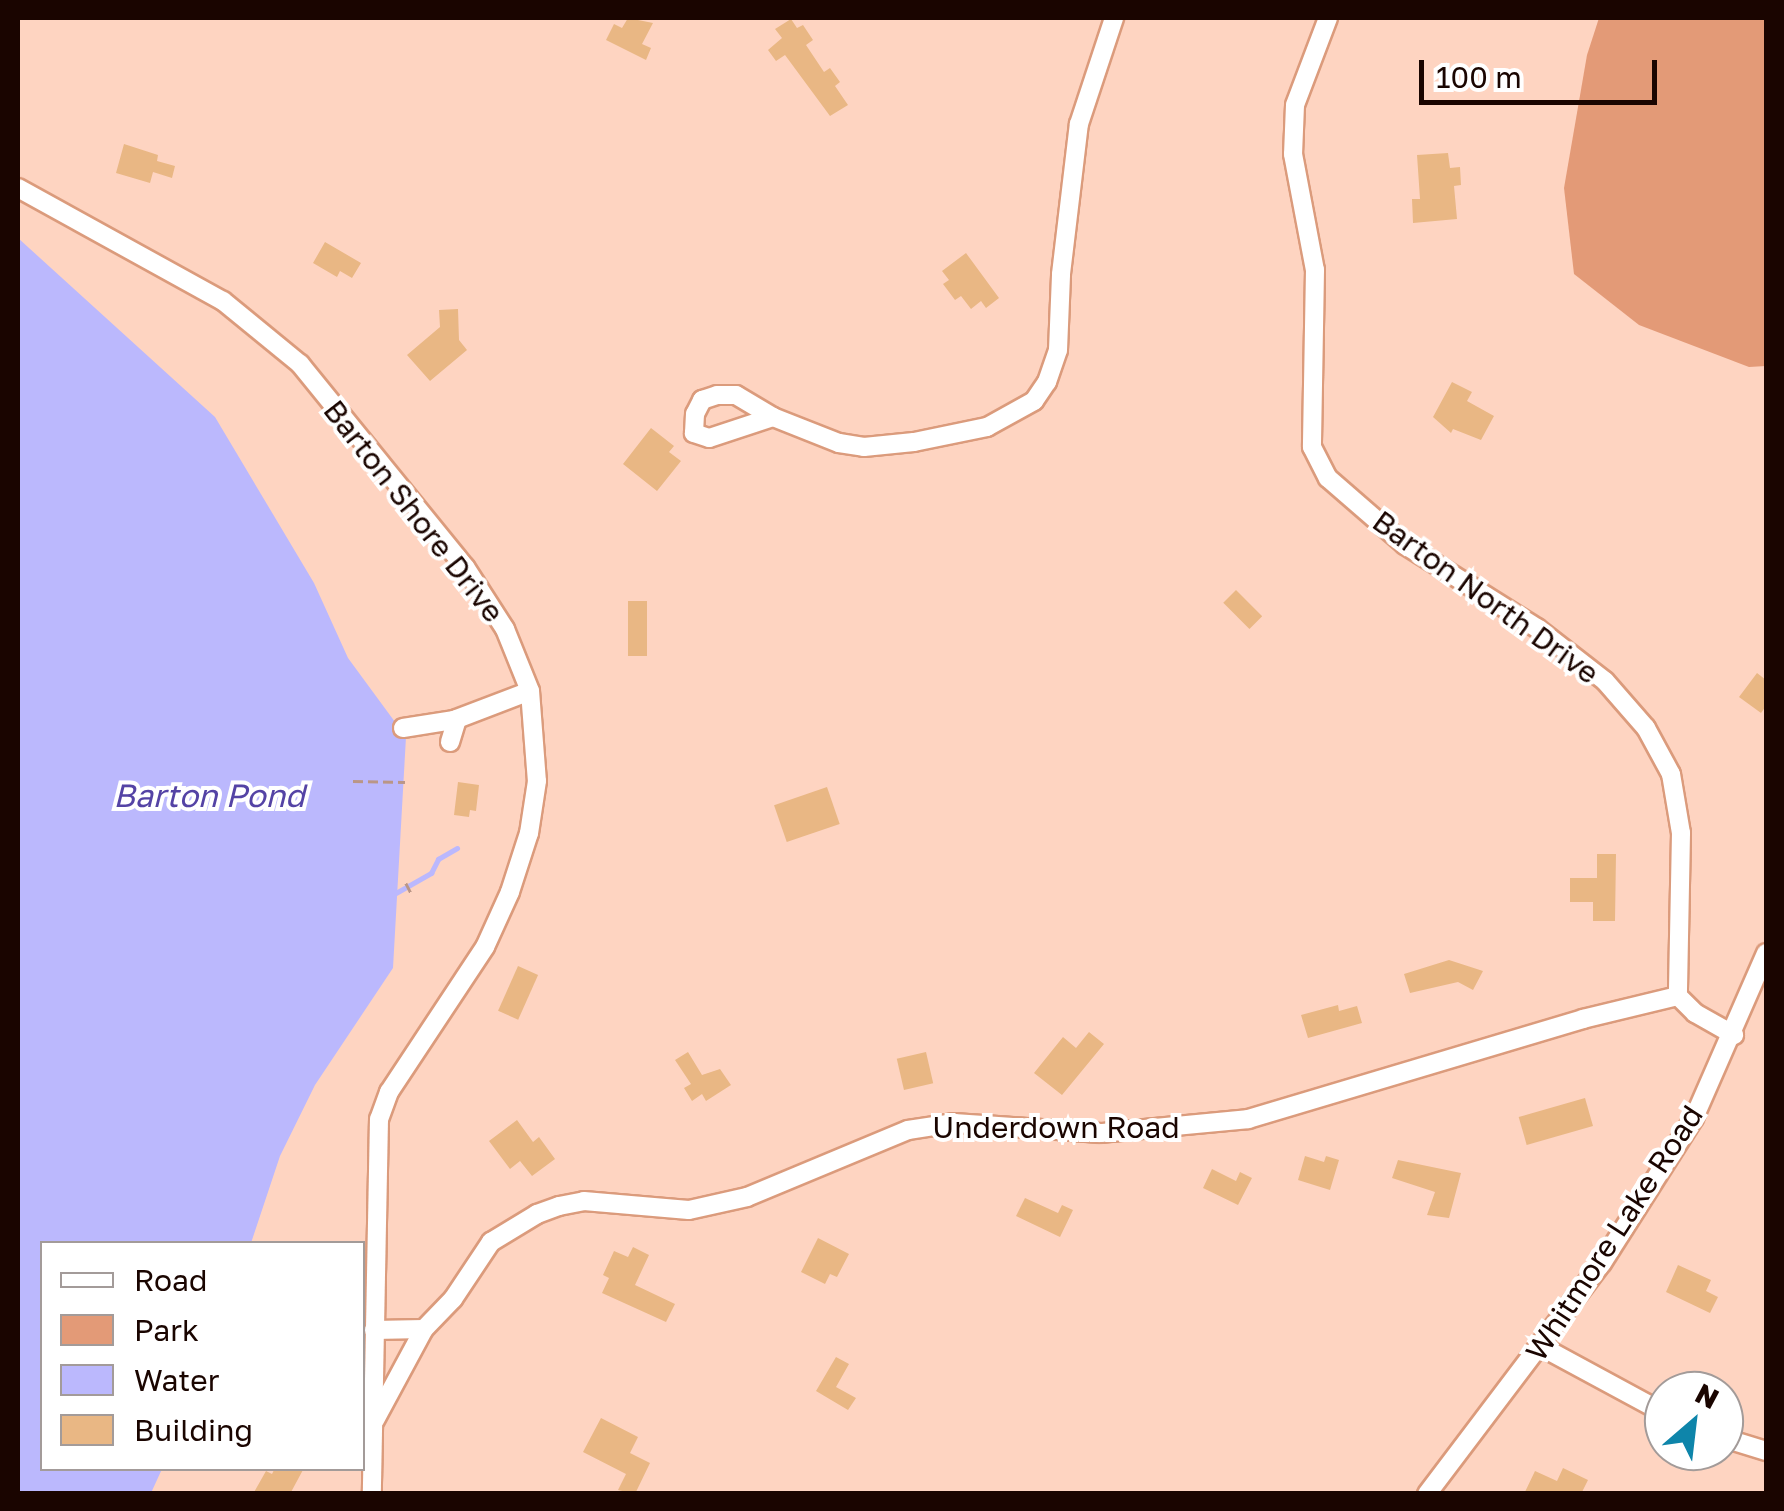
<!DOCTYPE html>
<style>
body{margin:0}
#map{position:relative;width:1784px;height:1511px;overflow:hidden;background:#fed4c1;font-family:"Golos Text",sans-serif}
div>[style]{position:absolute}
.green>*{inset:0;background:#e39a77}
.water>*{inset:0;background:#bbb8fd}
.stream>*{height:5px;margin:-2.5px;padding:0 2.5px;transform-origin:2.5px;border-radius:2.5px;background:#bbb8fd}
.building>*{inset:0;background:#e9b784;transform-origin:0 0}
.path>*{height:2.5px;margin-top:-1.25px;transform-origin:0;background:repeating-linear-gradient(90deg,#ba9687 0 10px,transparent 0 15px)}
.roads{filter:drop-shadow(2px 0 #db9b7c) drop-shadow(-2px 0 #db9b7c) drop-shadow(0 2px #db9b7c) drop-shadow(0 -2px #db9b7c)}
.minor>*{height:18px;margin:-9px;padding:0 9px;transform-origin:9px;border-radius:9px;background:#fff}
span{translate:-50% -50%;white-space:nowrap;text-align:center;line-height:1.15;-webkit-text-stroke:8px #fff;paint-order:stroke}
.street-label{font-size:30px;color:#1a0500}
.water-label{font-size:32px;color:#5443a5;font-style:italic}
.frame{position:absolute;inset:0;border:20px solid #1a0500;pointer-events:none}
.legend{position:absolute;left:40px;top:1241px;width:325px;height:230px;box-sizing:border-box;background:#fff;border:2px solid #a39b99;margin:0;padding:12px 18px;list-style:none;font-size:30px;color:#1a0500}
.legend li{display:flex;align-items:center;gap:20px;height:50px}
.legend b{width:50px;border:2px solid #a39b99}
.north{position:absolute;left:1644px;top:1371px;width:100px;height:100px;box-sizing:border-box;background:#fff;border:2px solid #a39b99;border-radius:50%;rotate:28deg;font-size:28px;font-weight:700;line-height:40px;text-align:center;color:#1a0500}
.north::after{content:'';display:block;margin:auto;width:35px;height:45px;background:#0e85aa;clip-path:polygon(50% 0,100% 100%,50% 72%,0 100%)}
.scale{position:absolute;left:1419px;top:60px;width:238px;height:45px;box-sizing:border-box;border:5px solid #1a0500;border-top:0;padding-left:12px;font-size:30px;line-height:35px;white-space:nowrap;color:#1a0500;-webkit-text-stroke:8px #fff;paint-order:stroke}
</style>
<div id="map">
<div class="green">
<i style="clip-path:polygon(1599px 18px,1766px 18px,1766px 366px,1749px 367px,1639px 325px,1574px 274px,1564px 188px,1587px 55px)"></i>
</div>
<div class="water">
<i style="clip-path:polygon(18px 238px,215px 417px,314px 583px,348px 658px,406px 737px,393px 968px,315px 1085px,280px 1156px,251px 1243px,42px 1244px,42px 1468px,162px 1469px,151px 1493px,18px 1493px)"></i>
</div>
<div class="stream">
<i style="left:394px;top:894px;width:43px;rotate:-29.6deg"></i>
<i style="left:431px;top:873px;width:16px;rotate:-63deg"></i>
<i style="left:438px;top:859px;width:22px;rotate:-30deg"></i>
</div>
<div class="building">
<i style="clip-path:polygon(628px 18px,653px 23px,642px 44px,651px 48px,646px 60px,606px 40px,614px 24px,622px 28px)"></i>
<i style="clip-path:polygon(791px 19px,797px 28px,803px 25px,813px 40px,806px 45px,824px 72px,830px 68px,840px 82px,835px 86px,848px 105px,830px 116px,785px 55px,776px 61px,768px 50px,782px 38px,775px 29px)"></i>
<i style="clip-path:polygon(124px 144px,158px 155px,157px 161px,175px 166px,172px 178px,153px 172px,150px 183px,116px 173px)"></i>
<i style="clip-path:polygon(1448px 153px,1450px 168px,1460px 167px,1461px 185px,1454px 186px,1457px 219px,1413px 223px,1412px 199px,1420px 199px,1417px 155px)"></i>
<i style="clip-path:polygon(325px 242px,361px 263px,352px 278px,340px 271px,337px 277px,313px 263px)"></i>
<i style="clip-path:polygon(966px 253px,999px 298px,986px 308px,981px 301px,971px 309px,961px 296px,955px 300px,943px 284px,949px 280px,942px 271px)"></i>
<i style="clip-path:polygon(458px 309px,459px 340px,467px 350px,430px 381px,407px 355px,440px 327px,439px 310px)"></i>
<i style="clip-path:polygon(1452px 382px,1472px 392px,1467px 401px,1494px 416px,1481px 440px,1453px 429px,1451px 433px,1433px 417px)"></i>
<i style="clip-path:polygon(651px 428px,674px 446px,669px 452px,681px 461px,657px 491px,623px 464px)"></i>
<i style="left:1236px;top:590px;width:37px;height:18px;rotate:45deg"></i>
<i style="left:628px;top:601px;width:19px;height:55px"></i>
<i style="clip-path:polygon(1757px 673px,1766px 680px,1766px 706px,1761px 713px,1739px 697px)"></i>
<i style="clip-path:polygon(458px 782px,479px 785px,476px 811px,470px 810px,469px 817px,454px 815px)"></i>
<i style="left:827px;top:787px;width:39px;height:56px;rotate:71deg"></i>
<i style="clip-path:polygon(1597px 854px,1616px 854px,1615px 921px,1593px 921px,1593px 902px,1570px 902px,1570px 878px,1597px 878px)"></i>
<i style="clip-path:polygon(1449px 960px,1483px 971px,1473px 990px,1458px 982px,1410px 993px,1404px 974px)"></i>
<i style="left:518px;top:966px;width:22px;height:49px;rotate:24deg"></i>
<i style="clip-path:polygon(1338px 1005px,1339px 1011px,1357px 1006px,1362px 1023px,1308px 1038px,1301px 1015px)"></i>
<i style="clip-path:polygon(1089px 1032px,1104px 1044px,1062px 1095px,1034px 1073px,1063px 1037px,1076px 1048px)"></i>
<i style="clip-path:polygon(688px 1052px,702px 1075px,720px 1069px,731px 1085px,706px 1101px,702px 1094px,692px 1101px,684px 1088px,691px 1084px,675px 1060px)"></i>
<i style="left:926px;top:1052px;width:32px;height:30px;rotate:77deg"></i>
<i style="left:1585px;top:1098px;width:29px;height:69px;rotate:74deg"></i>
<i style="clip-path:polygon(517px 1120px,533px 1142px,539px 1137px,555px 1159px,532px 1176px,520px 1161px,510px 1169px,489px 1141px)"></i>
<i style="clip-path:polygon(1305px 1156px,1324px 1162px,1326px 1156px,1339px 1160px,1330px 1190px,1298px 1180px)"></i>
<i style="clip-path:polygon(1398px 1160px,1461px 1173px,1449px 1218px,1427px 1215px,1435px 1192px,1392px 1178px)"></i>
<i style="clip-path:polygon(1212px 1169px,1236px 1181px,1240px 1172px,1252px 1178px,1238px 1205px,1203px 1188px)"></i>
<i style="clip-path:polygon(1025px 1198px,1058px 1213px,1062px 1205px,1073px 1210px,1060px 1237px,1016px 1216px)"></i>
<i style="clip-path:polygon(818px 1238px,849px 1254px,837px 1277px,830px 1274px,825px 1284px,801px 1272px)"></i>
<i style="clip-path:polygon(633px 1247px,649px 1255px,635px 1285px,675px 1304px,666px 1322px,602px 1293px,609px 1278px,603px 1275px,614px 1251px,628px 1257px)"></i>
<i style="clip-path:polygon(1678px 1265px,1711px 1280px,1706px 1291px,1718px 1297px,1710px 1313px,1666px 1292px)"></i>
<i style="clip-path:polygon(836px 1357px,849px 1364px,836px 1387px,856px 1398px,848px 1410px,816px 1391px)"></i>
<i style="clip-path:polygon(601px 1418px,638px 1437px,630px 1453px,650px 1463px,635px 1494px,618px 1490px,626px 1474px,583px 1452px)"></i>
<i style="clip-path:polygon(275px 1468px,304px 1468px,290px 1494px,253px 1494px,266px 1471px,272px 1474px)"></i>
<i style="clip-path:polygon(1563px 1468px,1588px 1480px,1581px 1494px,1524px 1494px,1535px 1471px,1557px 1481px)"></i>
</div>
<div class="path">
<i style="left:353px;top:781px;width:52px;rotate:1.1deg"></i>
<i style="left:406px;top:883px;width:11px;rotate:63deg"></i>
</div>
<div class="roads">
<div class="minor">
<i style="left:1328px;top:18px;width:93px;rotate:110.8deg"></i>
<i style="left:1295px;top:105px;width:49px;rotate:92.3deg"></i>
<i style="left:1293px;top:154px;width:118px;rotate:79.3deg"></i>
<i style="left:1315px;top:270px;width:177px;rotate:91deg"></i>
<i style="left:1312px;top:447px;width:35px;rotate:63deg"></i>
<i style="left:1328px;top:478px;width:102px;rotate:41deg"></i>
<i style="left:1405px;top:545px;width:156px;rotate:32.2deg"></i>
<i style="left:1537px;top:628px;width:86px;rotate:37.9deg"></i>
<i style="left:1605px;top:681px;width:62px;rotate:48.9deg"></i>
<i style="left:1646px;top:728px;width:52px;rotate:61.5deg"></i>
<i style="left:1671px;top:774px;width:60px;rotate:80.4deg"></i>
<i style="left:1681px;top:833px;width:163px;rotate:91.1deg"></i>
<i style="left:1678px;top:996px;width:24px;rotate:45deg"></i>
<i style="left:1695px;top:1013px;width:45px;rotate:29.4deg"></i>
<i style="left:18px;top:188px;width:234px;rotate:28.9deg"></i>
<i style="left:223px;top:301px;width:99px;rotate:39.3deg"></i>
<i style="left:300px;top:364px;width:262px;rotate:50.9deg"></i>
<i style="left:465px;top:567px;width:74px;rotate:57.2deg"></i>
<i style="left:505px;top:629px;width:67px;rotate:68deg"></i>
<i style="left:530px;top:691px;width:90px;rotate:85.6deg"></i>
<i style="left:537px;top:781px;width:53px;rotate:98.7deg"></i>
<i style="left:529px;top:833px;width:62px;rotate:107.9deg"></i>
<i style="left:510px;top:892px;width:60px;rotate:114.4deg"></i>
<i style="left:485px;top:947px;width:174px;rotate:123.5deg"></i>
<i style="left:389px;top:1092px;width:29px;rotate:110deg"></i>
<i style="left:379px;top:1119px;width:375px;rotate:91.1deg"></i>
<i style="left:773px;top:417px;width:67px;rotate:161.8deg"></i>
<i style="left:709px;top:438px;width:16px;rotate:-162deg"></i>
<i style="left:694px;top:433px;width:19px;rotate:-87deg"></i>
<i style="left:695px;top:414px;width:16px;rotate:-63deg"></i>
<i style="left:702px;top:400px;width:16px;rotate:-18deg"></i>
<i style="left:717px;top:395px;width:19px"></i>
<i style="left:736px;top:395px;width:43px;rotate:30.7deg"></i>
<i style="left:773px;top:417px;width:71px;rotate:21.5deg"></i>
<i style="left:839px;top:443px;width:25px;rotate:9deg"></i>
<i style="left:864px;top:447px;width:50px;rotate:-5.7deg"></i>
<i style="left:914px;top:442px;width:75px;rotate:-11.6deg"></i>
<i style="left:987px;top:427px;width:54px;rotate:-29deg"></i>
<i style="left:1034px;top:401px;width:23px;rotate:-56deg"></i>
<i style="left:1047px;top:382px;width:34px;rotate:-71deg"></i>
<i style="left:1058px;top:350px;width:76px;rotate:-87.7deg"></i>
<i style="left:1061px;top:274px;width:151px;rotate:-83.2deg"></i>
<i style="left:1079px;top:124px;width:112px;rotate:-71.7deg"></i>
<i style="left:403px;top:728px;width:52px;rotate:-8.9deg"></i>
<i style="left:454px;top:720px;width:81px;rotate:-20.9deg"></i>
<i style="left:450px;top:742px;width:24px;rotate:-73deg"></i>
<i style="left:374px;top:1330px;width:50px;rotate:-1.1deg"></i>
<i style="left:1542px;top:1347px;width:139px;rotate:28.4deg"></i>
<i style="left:375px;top:1420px;width:103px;rotate:-61.7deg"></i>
<i style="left:424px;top:1329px;width:42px;rotate:-46deg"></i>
<i style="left:453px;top:1299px;width:69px;rotate:-56.3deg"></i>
<i style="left:491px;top:1242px;width:54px;rotate:-31.3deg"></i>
<i style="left:537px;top:1214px;width:23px;rotate:-20deg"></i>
<i style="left:559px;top:1206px;width:25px;rotate:-11deg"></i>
<i style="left:584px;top:1201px;width:105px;rotate:4.9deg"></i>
<i style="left:689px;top:1210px;width:59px;rotate:-12.6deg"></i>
<i style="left:747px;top:1197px;width:174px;rotate:-22.6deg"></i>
<i style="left:908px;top:1130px;width:47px;rotate:-8.7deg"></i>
<i style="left:954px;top:1123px;width:147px;rotate:3.9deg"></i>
<i style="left:1101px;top:1133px;width:148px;rotate:-5.4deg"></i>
<i style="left:1248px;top:1119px;width:350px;rotate:-16.6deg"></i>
<i style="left:1583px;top:1019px;width:98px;rotate:-13.6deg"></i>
<i style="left:1724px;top:1438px;width:44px;rotate:17.2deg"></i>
<i style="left:1427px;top:1494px;width:290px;rotate:-52.9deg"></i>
<i style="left:1602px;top:1263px;width:172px;rotate:-57.6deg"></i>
<i style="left:1694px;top:1118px;width:180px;rotate:-66.4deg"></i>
</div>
</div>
<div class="street-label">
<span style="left:414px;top:511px;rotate:52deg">Barton Shore Drive</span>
<span style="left:1486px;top:597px;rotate:36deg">Barton North Drive</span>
<span style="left:1056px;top:1127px">Underdown Road</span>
<span style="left:1614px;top:1233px;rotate:-57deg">Whitmore Lake Road</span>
</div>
<div class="water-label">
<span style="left:209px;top:795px">Barton Pond</span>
</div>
<div class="frame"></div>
<ul class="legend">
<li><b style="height:12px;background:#fff"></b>Road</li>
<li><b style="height:28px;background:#e39a77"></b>Park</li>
<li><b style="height:28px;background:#bbb8fd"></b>Water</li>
<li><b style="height:28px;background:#e9b784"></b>Building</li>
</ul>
<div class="north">N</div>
<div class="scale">100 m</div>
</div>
